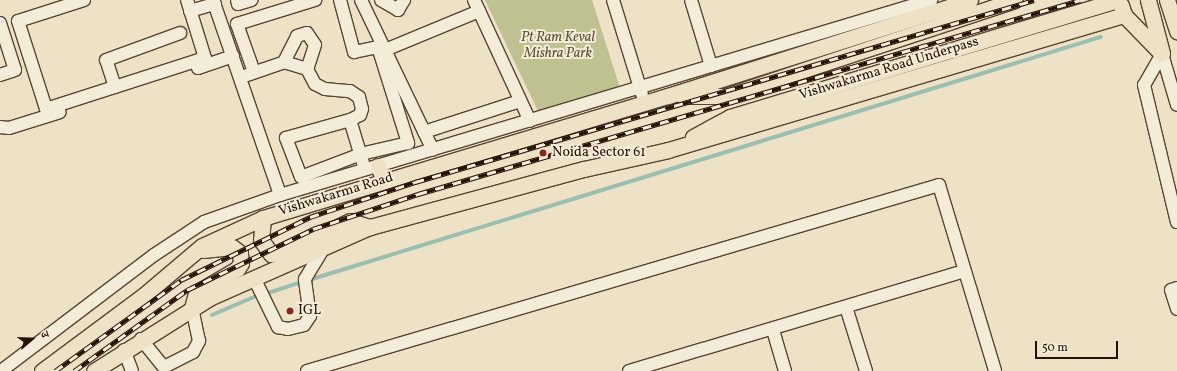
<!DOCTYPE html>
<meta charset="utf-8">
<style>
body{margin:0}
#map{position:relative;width:1177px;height:371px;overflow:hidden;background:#ede2c5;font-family:Vollkorn,"Noto Serif Devanagari",serif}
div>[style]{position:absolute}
.green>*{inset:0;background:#bfc190}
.stream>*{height:3.5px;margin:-1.75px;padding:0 1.75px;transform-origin:1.75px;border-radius:1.75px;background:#9abeaf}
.roads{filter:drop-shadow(1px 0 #584433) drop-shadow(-1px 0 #584433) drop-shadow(0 1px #584433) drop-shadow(0 -1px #584433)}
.minor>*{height:12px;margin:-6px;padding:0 6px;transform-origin:6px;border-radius:6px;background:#f3ecd9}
.major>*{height:15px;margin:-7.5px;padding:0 7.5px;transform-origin:7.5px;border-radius:7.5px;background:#ede2c5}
.rail>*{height:4.5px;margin-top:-2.25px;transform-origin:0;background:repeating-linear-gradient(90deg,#f3ecd9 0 9px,#261002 0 18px);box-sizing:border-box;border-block:1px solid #261002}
.dots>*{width:11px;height:11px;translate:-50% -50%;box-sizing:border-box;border:2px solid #f3ecd9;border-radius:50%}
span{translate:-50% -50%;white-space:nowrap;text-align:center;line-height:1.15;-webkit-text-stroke:4px #f3ecd9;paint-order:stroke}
.park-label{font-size:14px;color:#5c4e34;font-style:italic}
.street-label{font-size:14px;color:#261002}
.poi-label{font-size:14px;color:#261002}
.left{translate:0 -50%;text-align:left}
.north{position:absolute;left:12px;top:319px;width:40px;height:40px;-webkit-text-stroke:3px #f3ecd9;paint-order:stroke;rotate:71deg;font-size:11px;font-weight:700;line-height:16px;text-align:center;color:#261002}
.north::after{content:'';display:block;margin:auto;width:14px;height:18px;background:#261002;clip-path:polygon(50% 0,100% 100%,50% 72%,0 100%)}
.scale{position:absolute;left:1035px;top:341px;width:83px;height:18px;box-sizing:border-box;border:2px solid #261002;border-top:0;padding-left:5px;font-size:12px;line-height:14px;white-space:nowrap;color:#261002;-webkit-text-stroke:3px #f3ecd9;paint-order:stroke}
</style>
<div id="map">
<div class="green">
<i style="clip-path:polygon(485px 0,592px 0,620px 88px,539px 113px)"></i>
</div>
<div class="stream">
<i style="left:309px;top:280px;width:828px;rotate:-17.06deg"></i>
<i style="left:265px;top:294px;width:40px;rotate:-18deg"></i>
<i style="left:212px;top:315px;width:51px;rotate:-23.1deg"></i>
</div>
<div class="roads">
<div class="minor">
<i style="left:84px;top:0;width:69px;rotate:162.3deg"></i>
<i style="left:18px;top:21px;width:92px;rotate:72.3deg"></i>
<i style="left:46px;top:109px;width:167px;rotate:-17.8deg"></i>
<i style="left:205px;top:58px;width:61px;rotate:-107.2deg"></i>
<i style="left:213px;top:0;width:206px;rotate:71deg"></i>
<i style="left:237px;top:0;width:4px;rotate:76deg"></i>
<i style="left:238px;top:4px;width:14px;rotate:-17deg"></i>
<i style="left:340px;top:0;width:54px;rotate:74.9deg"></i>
<i style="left:354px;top:52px;width:25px;rotate:-12deg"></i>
<i style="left:378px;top:47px;width:101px;rotate:72.6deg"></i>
<i style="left:408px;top:143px;width:48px;rotate:166.8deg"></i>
<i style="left:361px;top:154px;width:64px;rotate:159deg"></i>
<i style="left:301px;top:177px;width:42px;rotate:-111deg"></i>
<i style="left:286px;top:138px;width:66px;rotate:-15.7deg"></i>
<i style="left:361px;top:0;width:166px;rotate:64.4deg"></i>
<i style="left:381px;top:0;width:20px;rotate:30deg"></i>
<i style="left:398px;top:10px;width:12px;rotate:-59deg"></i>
<i style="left:474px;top:0;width:133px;rotate:65.2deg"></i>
<i style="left:613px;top:0;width:98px;rotate:72.9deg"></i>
<i style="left:691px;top:0;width:69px;rotate:73.1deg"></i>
<i style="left:190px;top:11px;width:26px;rotate:-16deg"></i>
<i style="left:0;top:23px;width:49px;rotate:72.3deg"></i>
<i style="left:15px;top:70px;width:16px;rotate:162deg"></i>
<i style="left:385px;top:50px;width:102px;rotate:-22.5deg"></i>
<i style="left:1162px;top:54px;width:36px;rotate:120deg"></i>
<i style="left:1144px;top:85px;width:141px;rotate:76.5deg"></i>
<i style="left:1162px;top:54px;width:53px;rotate:73.6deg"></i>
<i style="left:284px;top:62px;width:24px;rotate:17deg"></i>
<i style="left:307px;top:69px;width:17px;rotate:62deg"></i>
<i style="left:315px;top:84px;width:11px;rotate:27deg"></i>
<i style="left:325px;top:89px;width:25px;rotate:5deg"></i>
<i style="left:350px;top:91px;width:11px;rotate:34deg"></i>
<i style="left:359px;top:97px;width:12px;rotate:76deg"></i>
<i style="left:362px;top:109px;width:6px;rotate:108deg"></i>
<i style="left:360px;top:115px;width:11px;rotate:153deg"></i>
<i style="left:350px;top:120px;width:45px;rotate:73.2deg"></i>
<i style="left:198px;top:68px;width:37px;rotate:-19deg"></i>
<i style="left:254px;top:72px;width:51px;rotate:-109.5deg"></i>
<i style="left:237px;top:24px;width:82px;rotate:-17.1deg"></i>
<i style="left:247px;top:75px;width:39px;rotate:-19deg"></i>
<i style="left:284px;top:62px;width:29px;rotate:-63deg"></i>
<i style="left:297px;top:36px;width:10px;rotate:-17deg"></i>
<i style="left:307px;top:33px;width:14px;rotate:56deg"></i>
<i style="left:315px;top:45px;width:25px;rotate:108deg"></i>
<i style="left:115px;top:87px;width:28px;rotate:-108deg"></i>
<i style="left:106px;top:60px;width:79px;rotate:-20deg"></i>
<i style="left:0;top:127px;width:9px;rotate:6deg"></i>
<i style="left:9px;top:128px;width:53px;rotate:-17.4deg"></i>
<i style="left:424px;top:132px;width:101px;rotate:-17.9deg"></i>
<i style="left:254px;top:278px;width:55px;rotate:63.9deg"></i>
<i style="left:278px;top:327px;width:10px;rotate:11deg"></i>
<i style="left:288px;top:329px;width:16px;rotate:-14deg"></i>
<i style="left:304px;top:325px;width:11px;rotate:-56deg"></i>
<i style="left:310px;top:316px;width:37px;rotate:-98deg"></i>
<i style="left:305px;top:279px;width:37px;rotate:-59deg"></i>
<i style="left:1177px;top:288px;width:6px;rotate:162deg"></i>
<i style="left:1171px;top:290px;width:20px;rotate:72deg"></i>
<i style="left:846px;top:307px;width:67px;rotate:72.6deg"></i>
<i style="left:773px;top:330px;width:43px;rotate:73.7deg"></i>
<i style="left:141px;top:339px;width:36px;rotate:51deg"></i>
<i style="left:164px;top:367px;width:33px;rotate:-27deg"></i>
<i style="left:193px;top:352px;width:13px;rotate:-61deg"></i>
<i style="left:199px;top:341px;width:34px;rotate:-102deg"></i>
<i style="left:124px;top:350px;width:22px;rotate:69deg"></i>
<i style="left:1px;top:371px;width:192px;rotate:-37.2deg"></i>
<i style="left:154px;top:255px;width:60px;rotate:-33.4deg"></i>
<i style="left:204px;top:222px;width:81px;rotate:-19.6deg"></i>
<i style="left:280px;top:195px;width:680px;rotate:-16.68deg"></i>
<i style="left:307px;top:371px;width:659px;rotate:-16.4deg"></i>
<i style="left:939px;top:185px;width:194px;rotate:73.2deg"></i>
<i style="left:629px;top:371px;width:350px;rotate:-16.6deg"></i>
</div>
<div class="major">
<i style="left:1148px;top:0;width:55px;rotate:75.2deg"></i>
<i style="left:1167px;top:0;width:33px;rotate:72deg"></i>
<i style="left:1121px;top:5px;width:10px;rotate:73deg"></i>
<i style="left:1124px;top:15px;width:54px;rotate:45.7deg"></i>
<i style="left:683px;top:96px;width:42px"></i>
<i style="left:725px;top:96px;width:305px;rotate:-18.3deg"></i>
<i style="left:693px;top:137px;width:42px;rotate:-28.4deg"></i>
<i style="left:730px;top:117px;width:402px;rotate:-16.8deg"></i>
<i style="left:378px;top:166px;width:16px;rotate:68deg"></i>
<i style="left:263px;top:218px;width:22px;rotate:95deg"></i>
<i style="left:261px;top:240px;width:17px;rotate:54deg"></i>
<i style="left:271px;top:254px;width:14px;rotate:-8deg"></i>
<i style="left:285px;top:252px;width:72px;rotate:-25.5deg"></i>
<i style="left:350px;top:221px;width:21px;rotate:17deg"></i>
<i style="left:192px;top:308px;width:16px;rotate:-75deg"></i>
<i style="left:196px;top:293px;width:48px;rotate:-30.3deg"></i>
<i style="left:237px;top:269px;width:7px;rotate:-56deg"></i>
<i style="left:241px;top:263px;width:10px;rotate:-96deg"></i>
<i style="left:240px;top:253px;width:10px;rotate:-143deg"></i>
<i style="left:232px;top:247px;width:29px;rotate:174deg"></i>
<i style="left:42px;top:371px;width:126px;rotate:-36.6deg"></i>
<i style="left:143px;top:296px;width:77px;rotate:-40.3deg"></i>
<i style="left:202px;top:246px;width:67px;rotate:-24.7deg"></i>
<i style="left:263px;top:218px;width:423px;rotate:-16.8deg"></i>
<i style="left:668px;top:96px;width:317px;rotate:-17.6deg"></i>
<i style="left:94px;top:371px;width:138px;rotate:-32.3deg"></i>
<i style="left:211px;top:297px;width:174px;rotate:-23.8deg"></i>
<i style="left:370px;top:227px;width:222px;rotate:-15.2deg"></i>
<i style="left:584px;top:169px;width:86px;rotate:-12.7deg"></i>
<i style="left:668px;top:150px;width:476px;rotate:-16.5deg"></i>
</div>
</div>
<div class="rail">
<i style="left:55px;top:371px;width:155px;rotate:-35.8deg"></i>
<i style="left:181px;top:280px;width:144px;rotate:-26deg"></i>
<i style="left:310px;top:217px;width:111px;rotate:-18.4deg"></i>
<i style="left:415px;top:182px;width:645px;rotate:-16.38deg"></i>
<i style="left:74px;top:371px;width:139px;rotate:-35.6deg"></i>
<i style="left:187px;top:290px;width:140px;rotate:-25.8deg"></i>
<i style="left:313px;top:229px;width:111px;rotate:-18.4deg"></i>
<i style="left:418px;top:194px;width:690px;rotate:-16.33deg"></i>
</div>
<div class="dots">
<i style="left:543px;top:153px;background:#8f2418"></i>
<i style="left:290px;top:311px;background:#8f2418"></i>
</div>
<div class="park-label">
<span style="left:558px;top:46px">Pt Ram Keval<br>Mishra Park</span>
</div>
<div class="street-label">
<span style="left:889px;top:69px;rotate:-17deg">Vishwakarma Road Underpass</span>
<span style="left:336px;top:195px;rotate:-17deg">Vishwakarma Road</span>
</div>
<div class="poi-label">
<span class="left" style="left:552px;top:153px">Noida Sector 61</span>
<span class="left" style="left:298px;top:311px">IGL</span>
</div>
<div class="north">उ</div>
<div class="scale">50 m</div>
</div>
